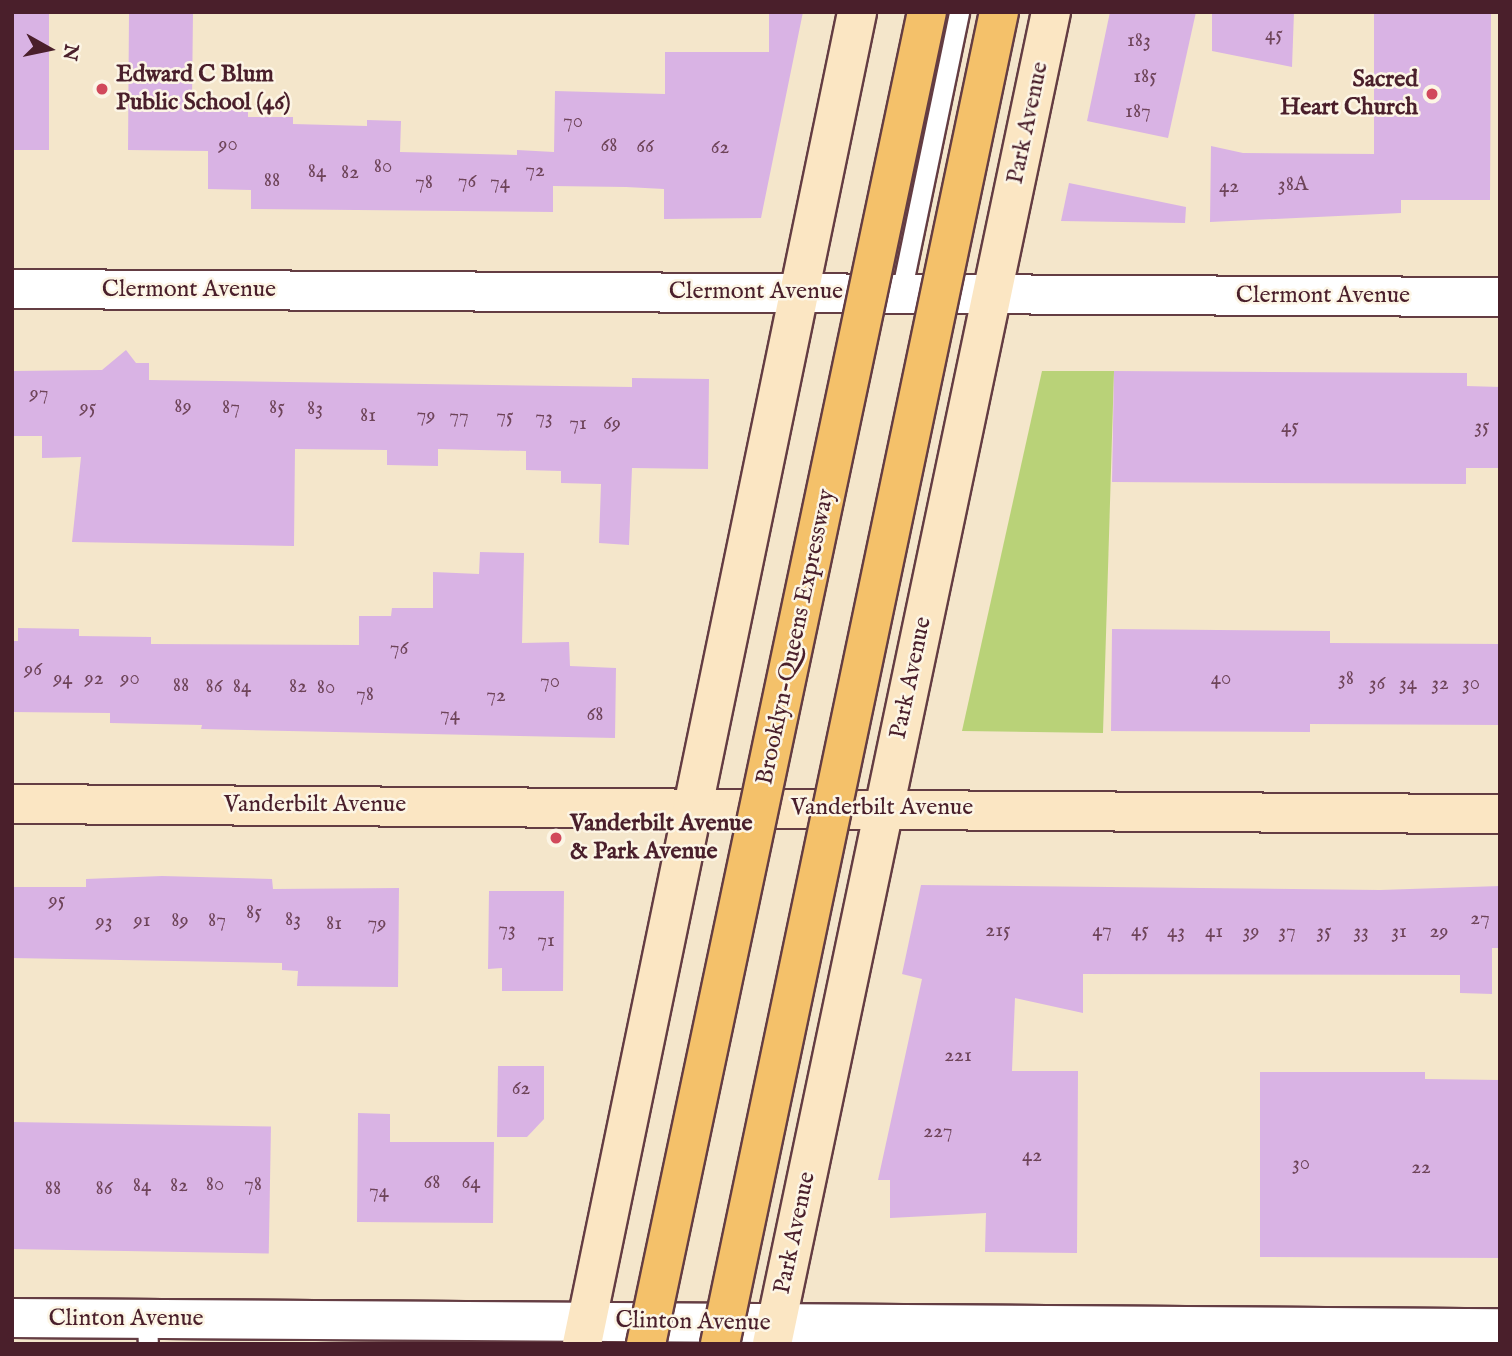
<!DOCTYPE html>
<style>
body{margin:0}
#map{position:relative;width:1512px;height:1356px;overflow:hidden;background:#f4e6cb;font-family:"IM FELL English",serif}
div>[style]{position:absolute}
.green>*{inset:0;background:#b9d278}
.building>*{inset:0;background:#d9b3e4;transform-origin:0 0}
.roads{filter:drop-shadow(2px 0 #643d43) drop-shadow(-2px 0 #643d43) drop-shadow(0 2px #643d43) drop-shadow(0 -2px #643d43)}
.lane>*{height:19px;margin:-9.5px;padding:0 9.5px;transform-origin:9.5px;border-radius:9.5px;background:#fff}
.street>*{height:38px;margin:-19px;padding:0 19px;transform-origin:19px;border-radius:19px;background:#fff}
.secondary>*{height:38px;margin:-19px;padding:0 19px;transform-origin:19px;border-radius:19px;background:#fbe6c3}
.bridges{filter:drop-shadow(2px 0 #643d43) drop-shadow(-2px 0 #643d43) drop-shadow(0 2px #643d43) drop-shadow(0 -2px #643d43)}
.highway-bridge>*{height:38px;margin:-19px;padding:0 19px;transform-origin:19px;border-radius:19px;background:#f4c16a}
.dots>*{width:19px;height:19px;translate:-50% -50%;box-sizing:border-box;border:4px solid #fcf5e5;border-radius:50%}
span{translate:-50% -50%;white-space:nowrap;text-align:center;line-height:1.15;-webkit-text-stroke:5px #fcf5e5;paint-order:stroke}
.number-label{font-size:21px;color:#6e4459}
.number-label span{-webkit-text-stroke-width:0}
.poi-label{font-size:24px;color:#4a1f2b;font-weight:700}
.left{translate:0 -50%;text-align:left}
.right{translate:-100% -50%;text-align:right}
.street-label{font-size:24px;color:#4a1f2b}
.frame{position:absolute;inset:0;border:14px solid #4a1f2b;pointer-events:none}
.north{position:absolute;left:14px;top:14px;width:70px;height:70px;-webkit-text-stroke:5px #fcf5e5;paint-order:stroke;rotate:99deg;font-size:19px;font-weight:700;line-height:28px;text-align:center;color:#4a1f2b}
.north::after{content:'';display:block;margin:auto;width:24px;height:32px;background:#4a1f2b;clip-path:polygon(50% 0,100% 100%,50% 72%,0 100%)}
</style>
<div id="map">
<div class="green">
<i style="clip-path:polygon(1042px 371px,1114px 371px,1103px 733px,962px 731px)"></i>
</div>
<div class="building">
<i style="left:12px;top:12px;width:37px;height:138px"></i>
<i style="clip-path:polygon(129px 12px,193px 12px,192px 100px,248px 100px,248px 117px,293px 117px,293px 124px,367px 126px,367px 120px,401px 121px,400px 152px,517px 155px,517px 150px,554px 152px,555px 91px,665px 94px,665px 52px,769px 52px,769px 12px,803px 12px,761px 218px,664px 219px,664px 189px,626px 187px,553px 186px,553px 212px,251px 209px,251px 190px,208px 189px,208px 151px,128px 150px)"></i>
<i style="clip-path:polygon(1110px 12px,1196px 12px,1168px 138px,1087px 121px)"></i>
<i style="clip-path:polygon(1212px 12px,1294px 12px,1292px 67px,1212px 51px)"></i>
<i style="clip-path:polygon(1374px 12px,1491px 12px,1490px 200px,1401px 200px,1401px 213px,1210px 222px,1211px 146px,1243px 153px,1374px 154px)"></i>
<i style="clip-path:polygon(1069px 183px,1186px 207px,1185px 223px,1061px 221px)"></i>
<i style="clip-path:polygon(126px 350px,136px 363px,149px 363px,149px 380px,632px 387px,632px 378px,709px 379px,708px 469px,632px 468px,629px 545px,599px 543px,601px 484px,561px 483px,561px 471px,526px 470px,526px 451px,438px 449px,438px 466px,387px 465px,387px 450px,295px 449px,294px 546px,72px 542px,81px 457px,42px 458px,42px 436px,12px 436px,12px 371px,102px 370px)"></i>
<i style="clip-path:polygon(1114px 371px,1467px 373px,1467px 386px,1500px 387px,1500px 468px,1466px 468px,1466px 484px,1112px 482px)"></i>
<i style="clip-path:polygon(480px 552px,524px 553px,522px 643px,569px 642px,570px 666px,616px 668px,615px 738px,201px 729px,202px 725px,110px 723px,110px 713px,12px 712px,12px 641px,18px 641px,18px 628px,79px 629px,79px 636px,151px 637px,151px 644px,359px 645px,359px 616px,391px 616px,392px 608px,433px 608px,433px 572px,479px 574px)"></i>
<i style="clip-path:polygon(1112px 629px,1330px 631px,1330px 643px,1500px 644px,1500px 725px,1310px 724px,1310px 732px,1111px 731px)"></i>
<i style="clip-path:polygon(162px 876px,272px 879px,273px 889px,399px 888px,398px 987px,297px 986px,298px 971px,282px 970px,282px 963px,12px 958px,12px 887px,86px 887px,86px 879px)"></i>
<i style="clip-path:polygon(921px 885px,1380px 890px,1500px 886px,1500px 948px,1492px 948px,1492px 994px,1460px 993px,1460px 975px,1083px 974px,1083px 1013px,1015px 998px,1012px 1071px,1078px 1071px,1077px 1253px,985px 1252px,986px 1213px,890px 1218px,890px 1180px,878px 1180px,922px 979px,902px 974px)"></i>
<i style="clip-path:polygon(489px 891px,564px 891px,563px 991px,502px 991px,502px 968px,488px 969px)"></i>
<i style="clip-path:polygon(498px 1066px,544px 1066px,544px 1119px,527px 1137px,497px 1137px)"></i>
<i style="clip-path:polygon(1260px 1072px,1425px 1072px,1425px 1079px,1500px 1080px,1500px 1258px,1260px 1257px)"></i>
<i style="clip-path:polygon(358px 1113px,390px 1114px,390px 1142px,494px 1142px,493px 1223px,357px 1222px)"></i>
<i style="left:12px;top:1122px;width:259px;height:127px;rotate:1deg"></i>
</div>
<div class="roads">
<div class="lane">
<i style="left:901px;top:293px;width:287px;rotate:-78.3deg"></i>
<i style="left:147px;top:1319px;width:25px;rotate:88deg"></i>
</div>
<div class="street">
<i style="left:12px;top:289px;width:1488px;rotate:0.31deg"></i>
<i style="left:12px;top:1318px;width:1488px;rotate:0.39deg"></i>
</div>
<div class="secondary">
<i style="left:12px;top:804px;width:1488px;rotate:0.39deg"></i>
<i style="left:582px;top:1344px;width:1360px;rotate:-78.33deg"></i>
<i style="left:772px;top:1344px;width:1361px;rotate:-78.17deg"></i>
</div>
</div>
<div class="bridges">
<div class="highway-bridge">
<i style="left:646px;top:1344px;width:1361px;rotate:-78.09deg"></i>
<i style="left:720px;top:1344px;width:1361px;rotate:-78.17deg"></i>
</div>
</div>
<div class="dots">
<i style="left:102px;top:89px;background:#d1495b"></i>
<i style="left:1432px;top:94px;background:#d1495b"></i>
<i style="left:556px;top:838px;background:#d1495b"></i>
</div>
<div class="number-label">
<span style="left:1274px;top:35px">45</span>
<span style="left:1139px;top:41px">183</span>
<span style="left:1145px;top:77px">185</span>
<span style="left:1138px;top:112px">187</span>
<span style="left:573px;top:122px">70</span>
<span style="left:228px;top:145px">90</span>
<span style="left:609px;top:146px">68</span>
<span style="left:645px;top:147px">66</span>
<span style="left:720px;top:148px">62</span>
<span style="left:383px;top:167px">80</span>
<span style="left:535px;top:171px">72</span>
<span style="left:317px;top:172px">84</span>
<span style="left:350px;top:173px">82</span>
<span style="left:272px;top:181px">88</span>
<span style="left:467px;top:182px">76</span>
<span style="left:424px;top:183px">78</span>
<span style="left:500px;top:183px">74</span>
<span style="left:1293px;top:185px">38A</span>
<span style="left:1229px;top:187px">42</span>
<span style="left:39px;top:394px">97</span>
<span style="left:183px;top:407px">89</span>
<span style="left:88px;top:408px">95</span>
<span style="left:231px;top:408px">87</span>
<span style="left:277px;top:408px">85</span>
<span style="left:315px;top:409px">83</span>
<span style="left:368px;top:416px">81</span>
<span style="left:426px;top:416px">79</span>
<span style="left:459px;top:417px">77</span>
<span style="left:505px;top:417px">75</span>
<span style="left:544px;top:418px">73</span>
<span style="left:578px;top:424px">71</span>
<span style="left:612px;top:424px">69</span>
<span style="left:1290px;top:427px">45</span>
<span style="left:1482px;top:427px">35</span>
<span style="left:399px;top:649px">76</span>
<span style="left:33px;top:670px">96</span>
<span style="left:63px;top:679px">94</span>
<span style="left:94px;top:679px">92</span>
<span style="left:130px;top:679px">90</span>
<span style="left:1221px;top:679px">40</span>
<span style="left:1346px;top:679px">38</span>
<span style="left:550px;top:682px">70</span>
<span style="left:1377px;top:684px">36</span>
<span style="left:1408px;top:684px">34</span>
<span style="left:1440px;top:684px">32</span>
<span style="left:1471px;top:684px">30</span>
<span style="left:181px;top:686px">88</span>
<span style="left:214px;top:687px">86</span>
<span style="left:242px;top:687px">84</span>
<span style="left:298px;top:687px">82</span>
<span style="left:326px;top:688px">80</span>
<span style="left:365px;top:695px">78</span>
<span style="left:496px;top:696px">72</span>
<span style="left:450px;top:715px">74</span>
<span style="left:595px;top:715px">68</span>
<span style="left:57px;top:901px">95</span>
<span style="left:254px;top:913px">85</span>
<span style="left:1480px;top:919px">27</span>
<span style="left:293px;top:920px">83</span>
<span style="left:142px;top:921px">91</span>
<span style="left:180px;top:921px">89</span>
<span style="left:217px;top:921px">87</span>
<span style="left:104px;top:922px">93</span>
<span style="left:334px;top:924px">81</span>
<span style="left:377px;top:924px">79</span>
<span style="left:507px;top:930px">73</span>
<span style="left:998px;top:931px">215</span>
<span style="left:1102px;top:931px">47</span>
<span style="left:1140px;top:931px">45</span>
<span style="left:1176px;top:932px">43</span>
<span style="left:1214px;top:932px">41</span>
<span style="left:1251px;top:932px">39</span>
<span style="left:1287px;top:932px">37</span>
<span style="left:1324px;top:932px">35</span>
<span style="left:1361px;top:932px">33</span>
<span style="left:1399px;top:932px">31</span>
<span style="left:1439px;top:932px">29</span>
<span style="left:546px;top:941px">71</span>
<span style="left:958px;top:1056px">221</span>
<span style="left:521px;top:1089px">62</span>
<span style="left:938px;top:1132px">227</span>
<span style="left:1032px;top:1156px">42</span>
<span style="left:1301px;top:1164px">30</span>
<span style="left:1421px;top:1168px">22</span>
<span style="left:432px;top:1183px">68</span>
<span style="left:471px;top:1183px">64</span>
<span style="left:215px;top:1185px">80</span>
<span style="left:253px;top:1185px">78</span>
<span style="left:142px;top:1186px">84</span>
<span style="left:179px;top:1186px">82</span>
<span style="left:53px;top:1189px">88</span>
<span style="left:104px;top:1189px">86</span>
<span style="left:379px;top:1192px">74</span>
</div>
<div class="poi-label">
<span class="left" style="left:116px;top:89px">Edward C Blum<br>Public School (46)</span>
<span class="right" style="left:1418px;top:94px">Sacred<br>Heart Church</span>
<span class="left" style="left:570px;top:838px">Vanderbilt Avenue<br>&amp; Park Avenue</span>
</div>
<div class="street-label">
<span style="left:1028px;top:123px;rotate:-78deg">Park Avenue</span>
<span style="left:189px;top:290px">Clermont Avenue</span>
<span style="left:756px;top:292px">Clermont Avenue</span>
<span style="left:1323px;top:296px">Clermont Avenue</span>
<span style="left:796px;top:637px;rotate:-78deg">Brooklyn-Queens Expressway</span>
<span style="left:911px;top:678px;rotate:-78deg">Park Avenue</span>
<span style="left:315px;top:805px">Vanderbilt Avenue</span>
<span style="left:882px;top:808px">Vanderbilt Avenue</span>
<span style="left:795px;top:1233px;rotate:-78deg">Park Avenue</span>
<span style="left:126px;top:1319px">Clinton Avenue</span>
<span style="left:693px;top:1322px;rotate:1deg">Clinton Avenue</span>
</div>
<div class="frame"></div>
<div class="north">N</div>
</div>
